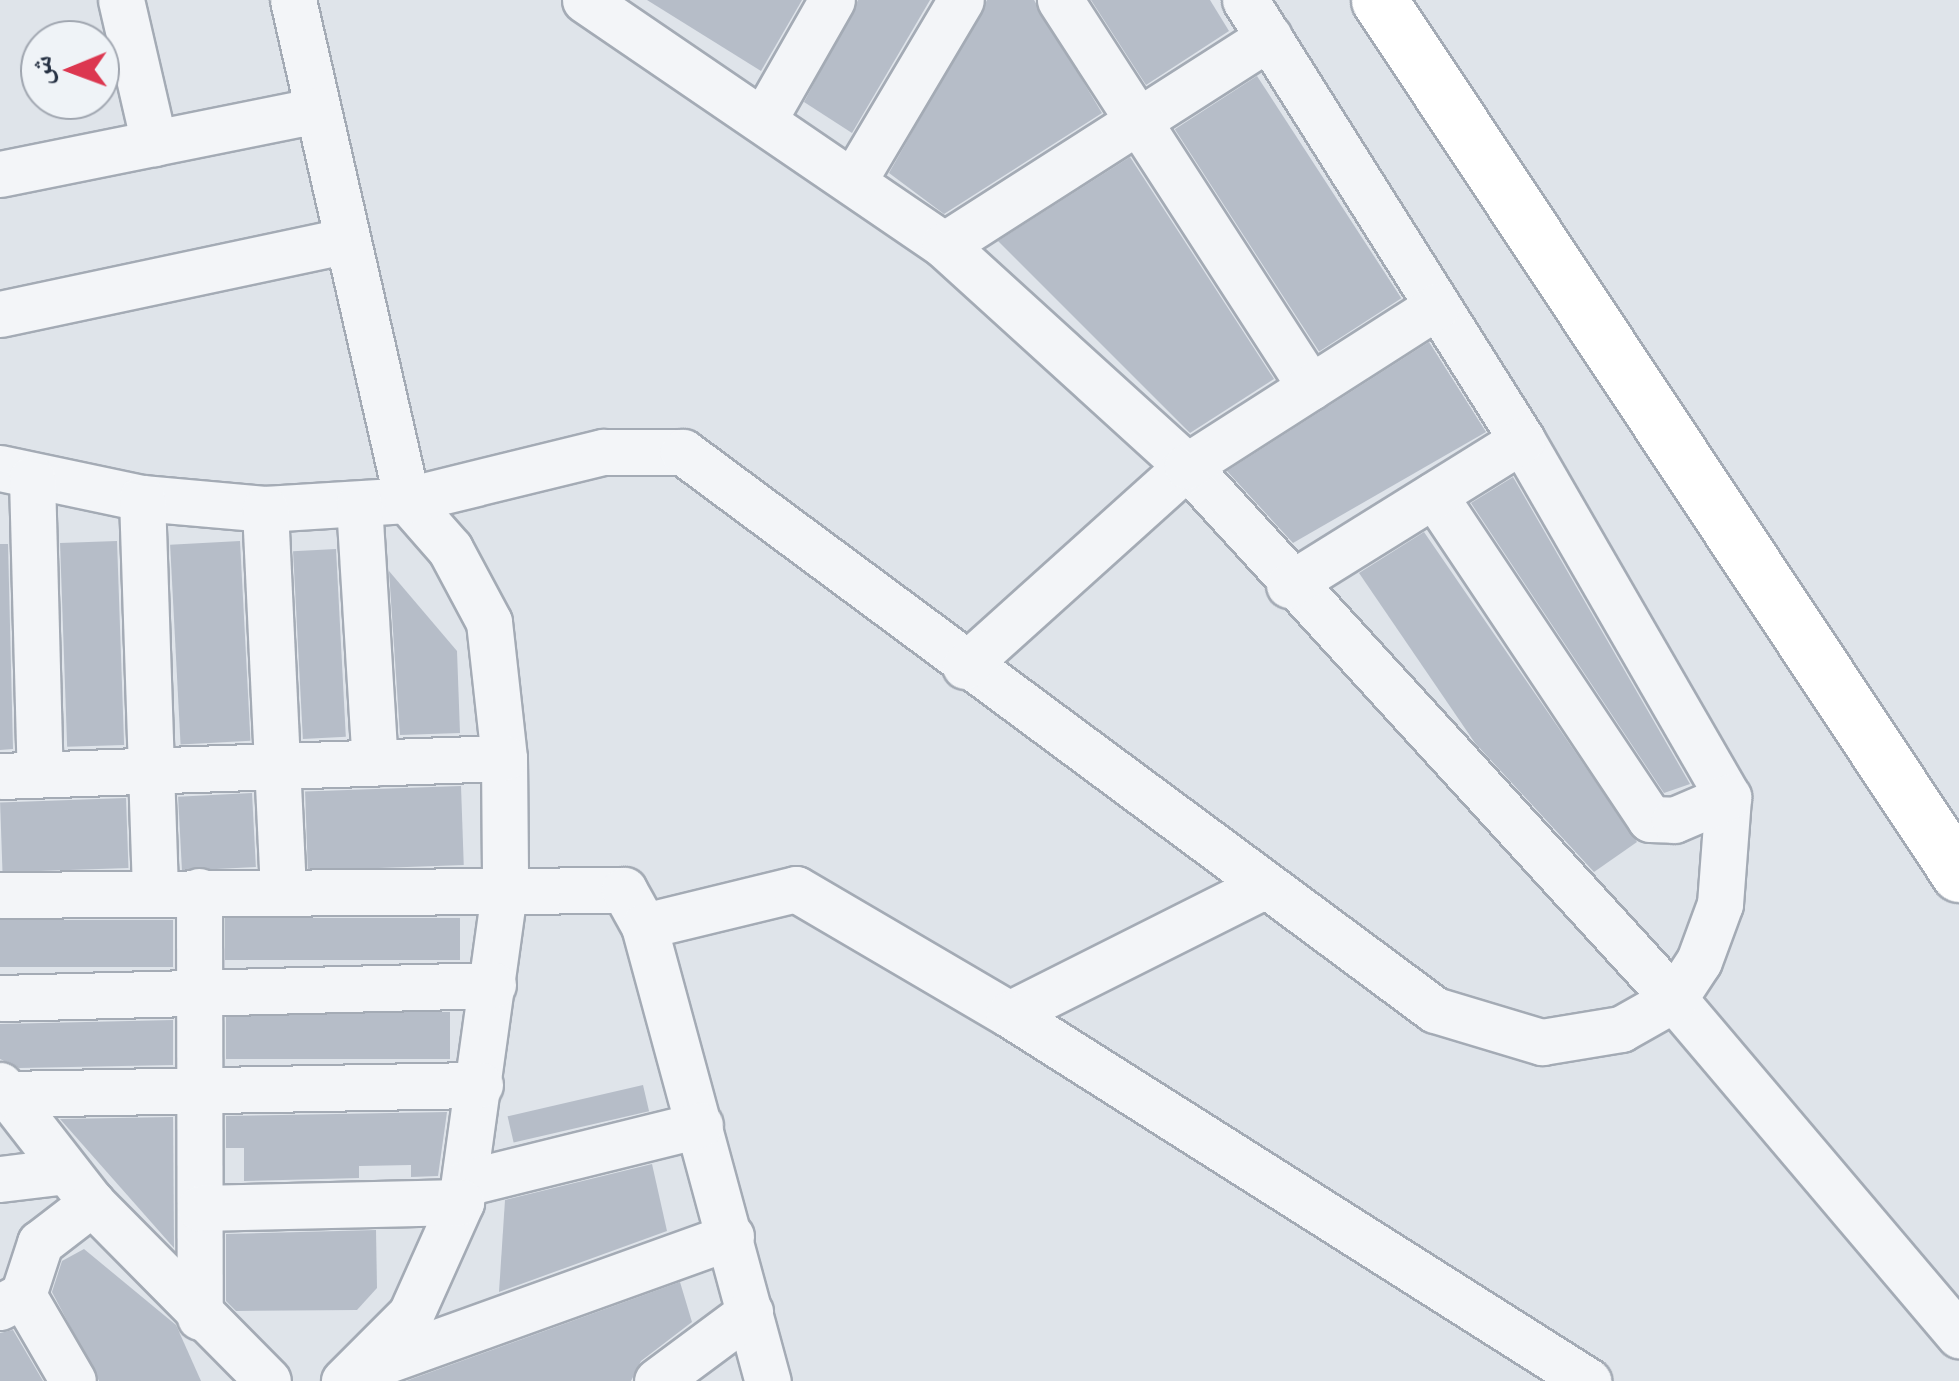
<!DOCTYPE html>
<meta charset="utf-8">
<style>
body{margin:0}
#map{position:relative;width:1959px;height:1381px;overflow:hidden;background:#dfe4ea;font-family:Signika,"Noto Naskh Arabic",sans-serif}
div>[style]{position:absolute}
.building>*{inset:0;background:#b6bdc8;transform-origin:0 0}
.roads{filter:drop-shadow(2px 0 #a4abb5) drop-shadow(-2px 0 #a4abb5) drop-shadow(0 2px #a4abb5) drop-shadow(0 -2px #a4abb5)}
.minor>*{height:45px;margin:-22.5px;padding:0 22.5px;transform-origin:22.5px;border-radius:22.5px;background:#f3f5f8}
.major>*{height:55px;margin:-27.5px;padding:0 27.5px;transform-origin:27.5px;border-radius:27.5px;background:#fff}
span{translate:-50% -50%;white-space:nowrap;text-align:center;line-height:1.15;-webkit-text-stroke:8px #eff3f7;paint-order:stroke}
.north{position:absolute;left:20px;top:20px;width:100px;height:100px;box-sizing:border-box;background:#eff3f7;border:2px solid #9fa5af;border-radius:50%;rotate:269deg;font-size:28px;font-weight:700;line-height:40px;text-align:center;color:#263143}
.north::after{content:'';display:block;margin:auto;width:35px;height:45px;background:#dc3750;clip-path:polygon(50% 0,100% 100%,50% 72%,0 100%)}
</style>
<div id="map">
<div class="building">
<i style="clip-path:polygon(647px 0,802px 0,761px 71px)"></i>
<i style="clip-path:polygon(858px 0,930px 0,852px 133px,804px 102px)"></i>
<i style="clip-path:polygon(987px 0,1034px 0,1102px 113px,944px 214px,889px 173px)"></i>
<i style="clip-path:polygon(1091px 0,1210px 0,1229px 31px,1146px 85px)"></i>
<i style="left:1257px;top:76px;width:265px;height:98px;rotate:57deg"></i>
<i style="clip-path:polygon(1130px 157px,1274px 379px,1190px 433px,998px 241px)"></i>
<i style="clip-path:polygon(1429px 342px,1486px 432px,1293px 543px,1227px 471px)"></i>
<i style="clip-path:polygon(1513px 477px,1690px 784px,1664px 793px,1471px 503px)"></i>
<i style="clip-path:polygon(1424px 532px,1637px 842px,1594px 872px,1475px 743px,1359px 573px)"></i>
<i style="left:117px;top:541px;width:204px;height:57px;rotate:88deg"></i>
<i style="left:240px;top:541px;width:200px;height:70px;rotate:87deg"></i>
<i style="clip-path:polygon(0 544px,8px 544px,13px 749px,0 750px)"></i>
<i style="left:336px;top:549px;width:188px;height:43px;rotate:87deg"></i>
<i style="clip-path:polygon(389px 571px,457px 651px,460px 733px,400px 735px)"></i>
<i style="left:461px;top:786px;width:79px;height:156px;rotate:88deg"></i>
<i style="left:252px;top:793px;width:74px;height:74px;rotate:87deg"></i>
<i style="left:126px;top:798px;width:70px;height:126px;rotate:88deg"></i>
<i style="left:460px;top:918px;width:42px;height:235px;rotate:90deg"></i>
<i style="left:173px;top:920px;width:47px;height:173px;rotate:90deg"></i>
<i style="left:450px;top:1012px;width:47px;height:224px;rotate:90deg"></i>
<i style="clip-path:polygon(173px 1020px,173px 1065px,19px 1068px,0 1059px,0 1024px)"></i>
<i style="left:643px;top:1085px;width:27px;height:139px;rotate:77deg"></i>
<i style="clip-path:polygon(447px 1112px,438px 1176px,411px 1177px,411px 1165px,359px 1166px,359px 1178px,244px 1181px,244px 1148px,226px 1148px,226px 1116px)"></i>
<i style="clip-path:polygon(173px 1117px,174px 1248px,60px 1119px)"></i>
<i style="clip-path:polygon(652px 1164px,667px 1231px,499px 1292px,505px 1200px)"></i>
<i style="clip-path:polygon(376px 1230px,377px 1288px,357px 1310px,236px 1311px,226px 1301px,226px 1234px)"></i>
<i style="clip-path:polygon(84px 1249px,176px 1325px,201px 1381px,99px 1381px,52px 1292px,62px 1261px)"></i>
<i style="clip-path:polygon(680px 1282px,692px 1322px,641px 1361px,631px 1381px,406px 1381px)"></i>
<i style="clip-path:polygon(13px 1330px,43px 1381px,0 1381px,0 1333px)"></i>
</div>
<div class="roads">
<div class="minor">
<i style="left:121px;top:0;width:147px;rotate:77deg"></i>
<i style="left:293px;top:0;width:513px;rotate:77.16deg"></i>
<i style="left:407px;top:500px;width:65px;rotate:48.7deg"></i>
<i style="left:450px;top:549px;width:83px;rotate:61.9deg"></i>
<i style="left:489px;top:622px;width:137px;rotate:83.7deg"></i>
<i style="left:504px;top:758px;width:127px;rotate:89.5deg"></i>
<i style="left:505px;top:885px;width:320px;rotate:97.9deg"></i>
<i style="left:461px;top:1202px;width:123px;rotate:114.1deg"></i>
<i style="left:411px;top:1314px;width:95px;rotate:135deg"></i>
<i style="left:585px;top:0;width:435px;rotate:34.3deg"></i>
<i style="left:944px;top:245px;width:328px;rotate:42.3deg"></i>
<i style="left:1187px;top:466px;width:722px;rotate:47.58deg"></i>
<i style="left:1674px;top:999px;width:441px;rotate:49.7deg"></i>
<i style="left:1060px;top:0;width:461px;rotate:57.1deg"></i>
<i style="left:764px;top:119px;width:137px;rotate:-60.3deg"></i>
<i style="left:0;top:174px;width:324px;rotate:-11.4deg"></i>
<i style="left:854px;top:180px;width:209px;rotate:-59.3deg"></i>
<i style="left:944px;top:245px;width:386px;rotate:-32.6deg"></i>
<i style="left:0;top:314px;width:355px;rotate:-12deg"></i>
<i style="left:0;top:468px;width:145px;rotate:11.9deg"></i>
<i style="left:142px;top:498px;width:123px;rotate:5.1deg"></i>
<i style="left:265px;top:509px;width:142px;rotate:-3.6deg"></i>
<i style="left:407px;top:500px;width:202px;rotate:-13.8deg"></i>
<i style="left:603px;top:452px;width:80px"></i>
<i style="left:683px;top:452px;width:936px;rotate:36.58deg"></i>
<i style="left:1435px;top:1010px;width:112px;rotate:16.7deg"></i>
<i style="left:1542px;top:1042px;width:80px;rotate:-9.3deg"></i>
<i style="left:1621px;top:1029px;width:61px;rotate:-29.5deg"></i>
<i style="left:1674px;top:999px;width:45px;rotate:-56.7deg"></i>
<i style="left:1699px;top:961px;width:61px;rotate:-69.8deg"></i>
<i style="left:1720px;top:904px;width:107px;rotate:-85.7deg"></i>
<i style="left:1728px;top:797px;width:412px;rotate:-120deg"></i>
<i style="left:1522px;top:440px;width:520px;rotate:-122.19deg"></i>
<i style="left:32px;top:478px;width:296px;rotate:88.5deg"></i>
<i style="left:1434px;top:495px;width:389px;rotate:56.3deg"></i>
<i style="left:1650px;top:819px;width:24px;rotate:2deg"></i>
<i style="left:1674px;top:820px;width:59px;rotate:-23.1deg"></i>
<i style="left:142px;top:498px;width:394px;rotate:88.1deg"></i>
<i style="left:359px;top:504px;width:259px;rotate:86.5deg"></i>
<i style="left:265px;top:509px;width:380px;rotate:87.3deg"></i>
<i style="left:1289px;top:585px;width:274px;rotate:-31.9deg"></i>
<i style="left:965px;top:666px;width:299px;rotate:-42deg"></i>
<i style="left:1187px;top:466px;width:297px;rotate:-32.6deg"></i>
<i style="left:0;top:776px;width:504px;rotate:-2.05deg"></i>
<i style="left:199px;top:891px;width:426px;rotate:89.9deg"></i>
<i style="left:0;top:895px;width:624px;rotate:-0.46deg"></i>
<i style="left:624px;top:890px;width:41px;rotate:60.9deg"></i>
<i style="left:644px;top:926px;width:472px;rotate:74.8deg"></i>
<i style="left:644px;top:926px;width:156px;rotate:-13.7deg"></i>
<i style="left:796px;top:889px;width:247px;rotate:30.4deg"></i>
<i style="left:1009px;top:1014px;width:287px;rotate:-26.7deg"></i>
<i style="left:0;top:998px;width:493px;rotate:-1.5deg"></i>
<i style="left:1009px;top:1014px;width:686px;rotate:32.37deg"></i>
<i style="left:0;top:1085px;width:150px;rotate:52.1deg"></i>
<i style="left:92px;top:1203px;width:250px;rotate:45.3deg"></i>
<i style="left:6px;top:1094px;width:474px;rotate:-1.1deg"></i>
<i style="left:0;top:1179px;width:65px;rotate:-7deg"></i>
<i style="left:465px;top:1183px;width:242px;rotate:-13.9deg"></i>
<i style="left:200px;top:1208px;width:261px;rotate:-1.3deg"></i>
<i style="left:23px;top:1295px;width:99px;rotate:59.8deg"></i>
<i style="left:0;top:1307px;width:26px;rotate:-28deg"></i>
<i style="left:23px;top:1295px;width:55px;rotate:-71.9deg"></i>
<i style="left:40px;top:1243px;width:66px;rotate:-37.6deg"></i>
<i style="left:365px;top:1368px;width:389px;rotate:-19.8deg"></i>
<i style="left:657px;top:1381px;width:116px;rotate:-36.6deg"></i>
</div>
<div class="major">
<i style="left:1379px;top:0;width:1049px;rotate:56.43deg"></i>
</div>
</div>
<div class="north">ش</div>
</div>
